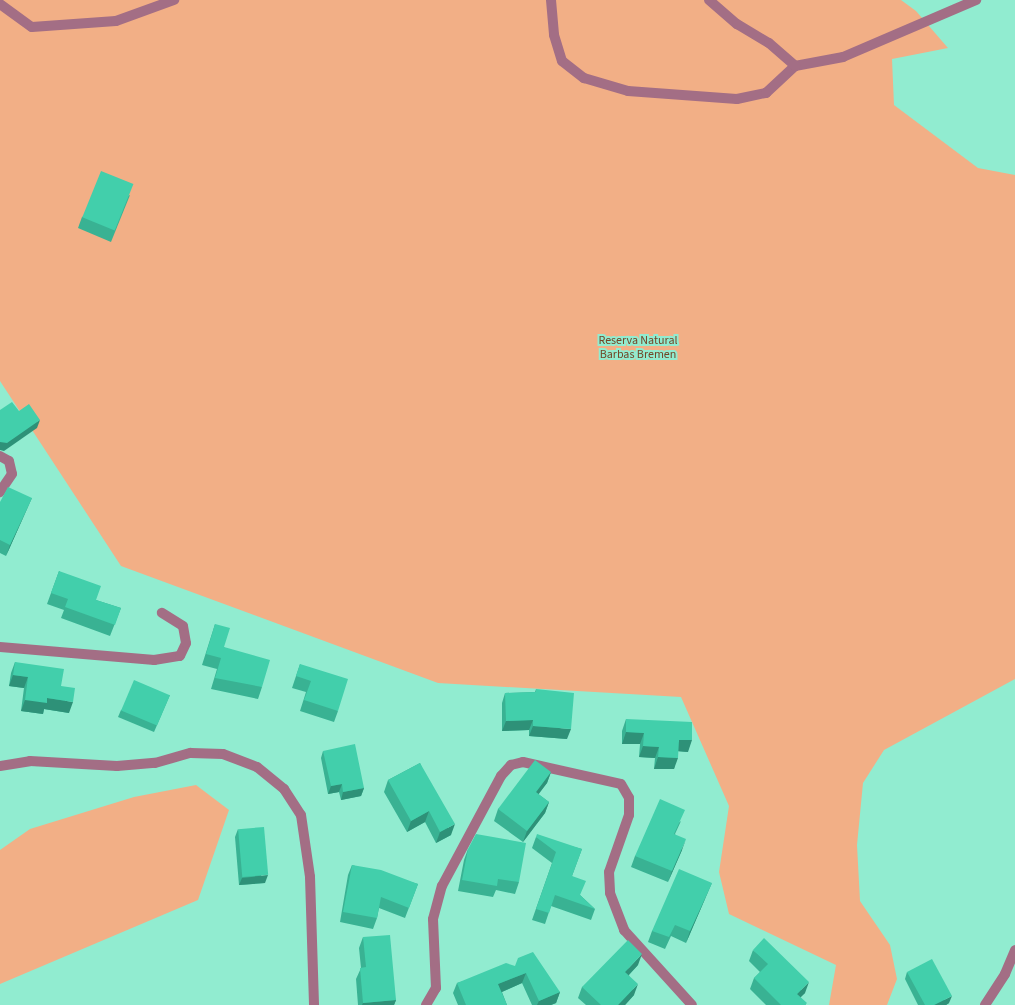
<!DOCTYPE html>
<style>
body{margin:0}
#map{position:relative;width:1015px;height:1005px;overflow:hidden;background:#91ecd0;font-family:"Source Sans 3",sans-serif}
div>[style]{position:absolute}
.green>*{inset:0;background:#f2af86}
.street>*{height:10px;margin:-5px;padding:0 5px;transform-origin:5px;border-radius:5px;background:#a36e85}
.wall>*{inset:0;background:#39b293}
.shaded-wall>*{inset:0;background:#2e9178}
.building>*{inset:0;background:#42cfab;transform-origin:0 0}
span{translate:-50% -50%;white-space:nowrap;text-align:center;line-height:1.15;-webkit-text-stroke:4px #91ecd0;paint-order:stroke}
.park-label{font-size:12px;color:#734527}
</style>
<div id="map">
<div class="green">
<i style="clip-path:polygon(0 0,901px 0,916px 11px,948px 48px,892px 59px,894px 105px,978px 168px,1015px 175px,1015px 679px,884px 750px,863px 783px,857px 845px,860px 901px,890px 945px,897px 979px,887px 1005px,829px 1005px,836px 965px,729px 914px,719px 872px,729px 806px,681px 697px,438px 683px,121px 566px,0 381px)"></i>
<i style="clip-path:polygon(196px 785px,229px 810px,198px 900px,0 984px,0 850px,30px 829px,134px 797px)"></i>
</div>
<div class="street">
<i style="left:551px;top:0;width:35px;rotate:85deg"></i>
<i style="left:554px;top:35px;width:27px;rotate:73deg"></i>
<i style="left:562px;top:61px;width:28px;rotate:38deg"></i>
<i style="left:584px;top:78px;width:46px;rotate:16.5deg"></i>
<i style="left:628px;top:91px;width:109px;rotate:4.2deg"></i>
<i style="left:737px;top:99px;width:30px;rotate:-12deg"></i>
<i style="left:766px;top:93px;width:40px;rotate:-43deg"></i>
<i style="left:795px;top:66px;width:49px;rotate:-10.6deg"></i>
<i style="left:843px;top:57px;width:145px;rotate:-23.2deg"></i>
<i style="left:709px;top:0;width:37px;rotate:41deg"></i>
<i style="left:737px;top:24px;width:37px;rotate:31deg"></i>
<i style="left:769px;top:43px;width:35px;rotate:41deg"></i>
<i style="left:0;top:4px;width:39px;rotate:36deg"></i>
<i style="left:32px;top:27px;width:84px;rotate:-4.1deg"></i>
<i style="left:116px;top:21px;width:62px;rotate:-19.9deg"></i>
<i style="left:0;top:456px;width:10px;rotate:29deg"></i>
<i style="left:9px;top:461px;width:13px;rotate:77deg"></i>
<i style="left:12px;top:474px;width:22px;rotate:124deg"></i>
<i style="left:0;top:647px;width:155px;rotate:4.8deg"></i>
<i style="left:154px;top:660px;width:26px;rotate:-9deg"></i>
<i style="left:180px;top:656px;width:14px;rotate:-65deg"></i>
<i style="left:186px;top:643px;width:17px;rotate:-100deg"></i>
<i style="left:183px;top:626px;width:25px;rotate:-148deg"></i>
<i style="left:0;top:766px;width:30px;rotate:-9deg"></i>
<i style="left:30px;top:761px;width:87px;rotate:3.3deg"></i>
<i style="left:117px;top:766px;width:38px;rotate:-5deg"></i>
<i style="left:155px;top:763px;width:37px;rotate:-16deg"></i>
<i style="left:191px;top:753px;width:32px;rotate:2deg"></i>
<i style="left:223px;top:754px;width:36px;rotate:21deg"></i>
<i style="left:257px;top:767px;width:35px;rotate:39deg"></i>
<i style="left:284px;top:789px;width:31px;rotate:57deg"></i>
<i style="left:301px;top:815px;width:63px;rotate:81.7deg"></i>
<i style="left:310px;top:877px;width:128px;rotate:88.2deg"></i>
<i style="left:426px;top:1005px;width:20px;rotate:-60deg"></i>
<i style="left:436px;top:988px;width:69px;rotate:-92.5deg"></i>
<i style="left:433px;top:919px;width:34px;rotate:-75deg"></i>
<i style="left:442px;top:886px;width:125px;rotate:-61.8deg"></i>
<i style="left:501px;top:776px;width:15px;rotate:-48deg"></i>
<i style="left:511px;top:765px;width:12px;rotate:-14deg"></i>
<i style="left:523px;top:762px;width:100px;rotate:12.7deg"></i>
<i style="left:621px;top:784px;width:16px;rotate:60deg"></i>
<i style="left:629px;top:798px;width:17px;rotate:90deg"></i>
<i style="left:629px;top:815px;width:60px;rotate:109.3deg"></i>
<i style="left:609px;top:872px;width:21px;rotate:87deg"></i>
<i style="left:610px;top:893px;width:40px;rotate:69deg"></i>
<i style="left:624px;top:930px;width:101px;rotate:47.8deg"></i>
<i style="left:985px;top:1005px;width:37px;rotate:-57deg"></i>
<i style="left:1005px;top:974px;width:26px;rotate:-67deg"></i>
</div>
<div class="wall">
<i style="clip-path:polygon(130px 195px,111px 242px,78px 228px,82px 217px)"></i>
<i style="clip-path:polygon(32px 498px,27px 509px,6px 556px,0 553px,0 502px)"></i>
<i style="clip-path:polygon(59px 571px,96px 600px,121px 608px,110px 636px,61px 618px,64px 610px,47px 604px)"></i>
<i style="clip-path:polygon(215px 624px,224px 647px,262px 687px,258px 699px,211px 689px,217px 669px,202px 665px)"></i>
<i style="clip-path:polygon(15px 662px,61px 686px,69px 713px,44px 709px,43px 714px,21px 711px,24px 688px,9px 686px,11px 673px)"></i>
<i style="clip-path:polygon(300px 664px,338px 711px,334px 722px,300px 711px,306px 692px,292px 688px)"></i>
<i style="clip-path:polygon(536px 689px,567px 739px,529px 736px,529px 730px,502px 731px,502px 703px,505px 693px,535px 692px)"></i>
<i style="clip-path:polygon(170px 695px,154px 732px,118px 717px,121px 710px)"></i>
<i style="clip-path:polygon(626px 719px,688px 752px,678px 751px,674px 769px,654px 769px,655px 758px,639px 757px,640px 744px,622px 744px,622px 731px)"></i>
<i style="clip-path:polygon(323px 751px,364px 788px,361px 796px,341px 800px,339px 792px,328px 794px,321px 758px)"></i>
<i style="clip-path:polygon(420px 763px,451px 835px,436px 843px,425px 822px,407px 832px,384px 792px,388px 780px)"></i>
<i style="clip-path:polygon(551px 772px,547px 783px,538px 794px,549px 802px,545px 813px,523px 842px,494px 821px,498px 809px)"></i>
<i style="clip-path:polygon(681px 821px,675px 834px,682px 850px,668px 882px,631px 867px,635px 856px)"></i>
<i style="clip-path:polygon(238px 829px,265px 883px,239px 885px,235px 837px)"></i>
<i style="clip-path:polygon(536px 837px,582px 849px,572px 876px,580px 895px,595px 909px,591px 920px,551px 906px,545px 924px,532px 920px,552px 863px,532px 848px)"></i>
<i style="clip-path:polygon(468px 849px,519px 882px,515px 894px,496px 890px,493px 897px,458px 891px,464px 860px)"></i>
<i style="clip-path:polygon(352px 865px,418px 884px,405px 918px,379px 908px,377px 918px,373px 929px,340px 922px,348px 875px)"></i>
<i style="clip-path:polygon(712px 883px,686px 943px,671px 936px,665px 949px,648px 942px,652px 931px)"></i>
<i style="clip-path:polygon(363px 937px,396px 1000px,394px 1005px,358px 1005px,356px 979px,361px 968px,359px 948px)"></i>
<i style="clip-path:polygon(753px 950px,805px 993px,800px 997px,806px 1005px,766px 1005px,750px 989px,754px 978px,760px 972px,749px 961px)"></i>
<i style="clip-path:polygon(638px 965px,629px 975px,634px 995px,625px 1005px,586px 1005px,578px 998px,582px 987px)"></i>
<i style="clip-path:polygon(515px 966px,560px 992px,556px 1003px,551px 1005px,532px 1005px,522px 983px,502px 992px,507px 1005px,458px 1005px,453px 993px,457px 983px)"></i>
<i style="clip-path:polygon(907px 972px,949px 1003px,946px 1005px,918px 1005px,905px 979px)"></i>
</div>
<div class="shaded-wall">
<i style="clip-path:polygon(40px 420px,37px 428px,4px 451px,0 450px,0 442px)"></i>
<i style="clip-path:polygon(32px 498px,27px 509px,6px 556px,10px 545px)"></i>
<i style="clip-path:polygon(13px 675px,28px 677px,24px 688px,9px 686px)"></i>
<i style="clip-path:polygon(47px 698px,73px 702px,69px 713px,44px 709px,43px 714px,21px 711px,25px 700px)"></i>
<i style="clip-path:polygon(533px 720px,529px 730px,502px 731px,506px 721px)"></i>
<i style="clip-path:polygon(533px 726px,571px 729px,567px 739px,529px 736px)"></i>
<i style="clip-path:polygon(626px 732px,644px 733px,640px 744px,622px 744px)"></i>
<i style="clip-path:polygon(679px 740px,692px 740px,688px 752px,675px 751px)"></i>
<i style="clip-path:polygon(643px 746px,659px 747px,655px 758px,639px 757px)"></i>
<i style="clip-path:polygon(658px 757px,678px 758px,674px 769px,654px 769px)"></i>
<i style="clip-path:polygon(551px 772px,547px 783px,532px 803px,536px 792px)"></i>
<i style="clip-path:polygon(342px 784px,339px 792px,328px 794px,331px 786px)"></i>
<i style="clip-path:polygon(364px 788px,361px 796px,341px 800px,343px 792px)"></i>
<i style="clip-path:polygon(549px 802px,545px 813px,523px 842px,527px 831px)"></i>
<i style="clip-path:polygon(429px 811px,425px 822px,407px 832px,411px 821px)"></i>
<i style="clip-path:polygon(455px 824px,451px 835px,436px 843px,440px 832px)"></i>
<i style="clip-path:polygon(686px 839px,682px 850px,668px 882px,672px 871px)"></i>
<i style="clip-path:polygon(268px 875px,265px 883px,239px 885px,242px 878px)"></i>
<i style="clip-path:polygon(712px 883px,707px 894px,686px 943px,690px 931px)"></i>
<i style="clip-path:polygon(642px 954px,638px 965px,621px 983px,625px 972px)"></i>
<i style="clip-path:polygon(526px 973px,522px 983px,495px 995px,498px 984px)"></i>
<i style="clip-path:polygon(809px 982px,805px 993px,793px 1005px,797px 994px)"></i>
<i style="clip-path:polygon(638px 984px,634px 995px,625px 1005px,618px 1005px)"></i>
<i style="clip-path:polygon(560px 992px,556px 1003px,551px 1005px,537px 1005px,539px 1001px)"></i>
<i style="clip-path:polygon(952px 996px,949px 1003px,946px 1005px,934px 1005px)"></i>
<i style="clip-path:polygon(396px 1000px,394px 1005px,362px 1005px,363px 1003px)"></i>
</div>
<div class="building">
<i style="left:101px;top:171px;width:35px;height:50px;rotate:22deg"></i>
<i style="clip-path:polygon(12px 402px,19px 411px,29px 404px,40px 420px,7px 443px,0 442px,0 410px)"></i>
<i style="clip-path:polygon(8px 487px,32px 498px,10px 545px,0 540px,0 502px)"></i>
<i style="clip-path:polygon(59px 571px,101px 586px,96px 600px,121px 608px,115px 625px,65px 607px,68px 599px,51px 593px)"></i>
<i style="clip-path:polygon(215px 624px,230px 628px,224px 647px,270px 660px,262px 687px,215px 678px,221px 658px,206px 654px)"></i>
<i style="clip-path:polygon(15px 662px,64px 669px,61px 686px,75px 688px,73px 702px,47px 698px,47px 703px,25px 700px,28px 677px,13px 675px)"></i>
<i style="clip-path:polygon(300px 664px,348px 679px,338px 711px,304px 700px,311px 681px,296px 676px)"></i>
<i style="left:134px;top:680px;width:39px;height:33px;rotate:23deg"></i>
<i style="clip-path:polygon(536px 689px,574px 693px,571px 729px,533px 726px,533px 720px,506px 721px,505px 693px,536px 692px)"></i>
<i style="clip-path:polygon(626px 719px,692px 722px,692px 740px,679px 740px,678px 758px,658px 757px,659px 747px,643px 746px,644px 733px,626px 732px)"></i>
<i style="clip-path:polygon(355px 744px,364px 788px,343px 792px,342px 784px,331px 786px,323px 751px)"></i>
<i style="clip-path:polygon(535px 760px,551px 772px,536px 792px,549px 802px,527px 831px,498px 809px)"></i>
<i style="clip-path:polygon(420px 763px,455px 824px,440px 832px,429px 811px,411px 821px,388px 780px)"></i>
<i style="clip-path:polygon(660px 799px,685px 810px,674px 834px,686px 839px,672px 871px,635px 856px)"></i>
<i style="left:264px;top:827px;width:48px;height:26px;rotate:85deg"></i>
<i style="clip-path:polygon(476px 834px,526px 843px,519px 882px,498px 879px,497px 886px,462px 880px,468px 849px)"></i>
<i style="clip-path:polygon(537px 834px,582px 849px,572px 876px,586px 881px,580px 895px,595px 909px,555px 895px,549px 913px,536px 909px,556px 852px,536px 837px)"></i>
<i style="clip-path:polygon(352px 865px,381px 870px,418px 884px,409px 908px,381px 897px,377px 918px,343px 912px)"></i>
<i style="clip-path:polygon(679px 869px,712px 883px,690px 931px,675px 925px,669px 937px,652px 931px)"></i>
<i style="clip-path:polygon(390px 935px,396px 1000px,363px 1003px,360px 968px,366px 967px,363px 937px)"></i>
<i style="clip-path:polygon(764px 938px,809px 982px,797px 994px,807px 1003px,805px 1005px,781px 1005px,754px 978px,768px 964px,753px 950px)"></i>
<i style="clip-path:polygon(628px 940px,642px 954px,625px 972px,638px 984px,618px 1005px,601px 1005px,582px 987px)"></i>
<i style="clip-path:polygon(533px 952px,560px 992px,539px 1001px,526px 973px,498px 984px,507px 1005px,466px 1005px,457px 983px,506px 963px,515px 966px,518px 958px)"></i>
<i style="clip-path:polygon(932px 959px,952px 996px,934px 1005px,925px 1005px,907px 972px)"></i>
</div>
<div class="park-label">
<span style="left:638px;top:348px">Reserva Natural<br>Barbas Bremen</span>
</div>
</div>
